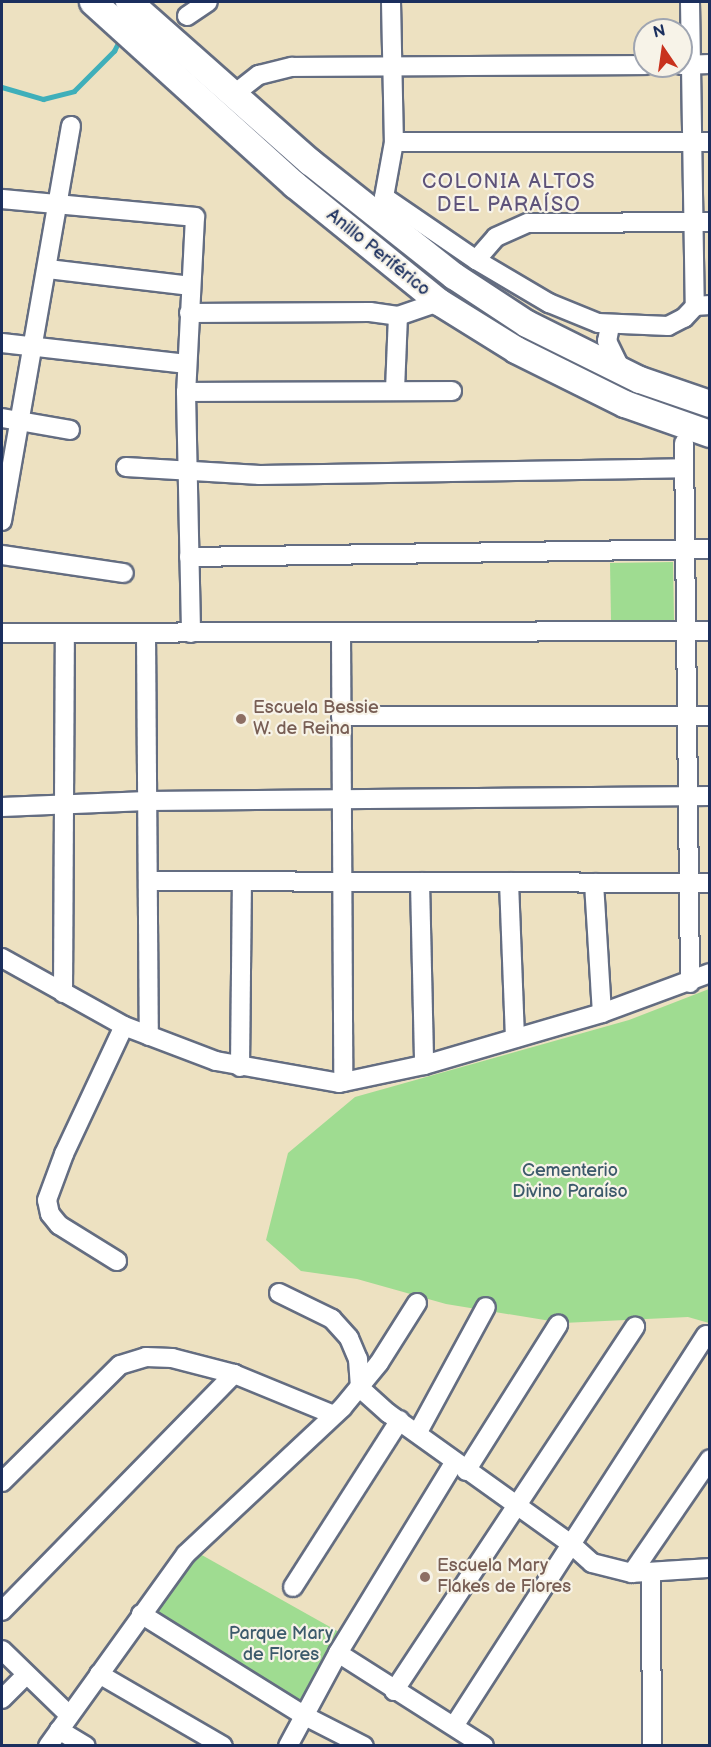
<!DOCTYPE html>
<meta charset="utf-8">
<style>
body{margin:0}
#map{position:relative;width:711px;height:1747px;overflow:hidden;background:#ede1c1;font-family:"Balsamiq Sans",sans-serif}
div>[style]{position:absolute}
.green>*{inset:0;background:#9fdc91;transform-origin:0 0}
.stream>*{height:4.5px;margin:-2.25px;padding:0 2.25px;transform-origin:2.25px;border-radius:2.25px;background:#3fafba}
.roads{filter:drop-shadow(2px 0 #646d81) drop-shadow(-2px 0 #646d81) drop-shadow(0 2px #646d81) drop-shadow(0 -2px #646d81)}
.minor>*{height:18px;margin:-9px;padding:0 9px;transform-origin:9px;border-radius:9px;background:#fff}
.highway>*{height:26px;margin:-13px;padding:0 13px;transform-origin:13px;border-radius:13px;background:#fff}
.dots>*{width:16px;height:16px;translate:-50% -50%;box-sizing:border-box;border:3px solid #f7f3e8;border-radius:50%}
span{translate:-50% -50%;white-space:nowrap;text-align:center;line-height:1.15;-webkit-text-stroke:4.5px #f7f3e8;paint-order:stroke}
.street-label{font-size:18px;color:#1b2f5e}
.education-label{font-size:18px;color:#785e54}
.left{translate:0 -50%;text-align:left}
.park-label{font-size:18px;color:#3c5a6b}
.neighbourhood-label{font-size:20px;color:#5e537a;letter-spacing:1.5px}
.frame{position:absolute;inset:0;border:3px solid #1b2f5e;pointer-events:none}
.north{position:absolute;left:633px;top:18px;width:60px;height:60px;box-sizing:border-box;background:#f7f3e8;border:2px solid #9fa5b1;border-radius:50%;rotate:347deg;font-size:16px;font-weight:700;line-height:24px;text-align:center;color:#1b2f5e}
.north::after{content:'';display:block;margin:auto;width:21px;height:27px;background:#c8321e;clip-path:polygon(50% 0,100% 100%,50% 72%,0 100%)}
</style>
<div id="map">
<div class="green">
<i style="left:673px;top:562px;width:62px;height:63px;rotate:89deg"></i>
<i style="clip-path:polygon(709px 989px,709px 1323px,688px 1317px,563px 1323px,446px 1304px,357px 1279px,301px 1271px,266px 1240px,288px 1153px,355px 1097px,629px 1020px)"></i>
<i style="clip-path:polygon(200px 1554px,339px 1632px,300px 1703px,147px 1614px,174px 1577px)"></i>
</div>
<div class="stream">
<i style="left:2px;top:87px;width:43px;rotate:16.3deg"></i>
<i style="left:43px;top:99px;width:32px;rotate:-14deg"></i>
<i style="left:74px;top:91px;width:57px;rotate:-45deg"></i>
<i style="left:114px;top:51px;width:16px;rotate:-63deg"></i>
</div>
<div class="roads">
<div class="minor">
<i style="left:391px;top:2px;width:140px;rotate:88.8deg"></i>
<i style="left:394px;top:142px;width:56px;rotate:100.3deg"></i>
<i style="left:384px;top:197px;width:112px;rotate:34.4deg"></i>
<i style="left:476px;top:260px;width:85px;rotate:30.5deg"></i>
<i style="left:549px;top:303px;width:53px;rotate:22.2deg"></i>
<i style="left:598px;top:323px;width:70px;rotate:2.5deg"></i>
<i style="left:668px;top:326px;width:18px;rotate:-27deg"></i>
<i style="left:684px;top:318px;width:16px;rotate:-47deg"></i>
<i style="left:695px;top:306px;width:15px;rotate:-4deg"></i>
<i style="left:690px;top:2px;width:304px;rotate:89.1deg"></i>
<i style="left:187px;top:16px;width:25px;rotate:-34deg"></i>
<i style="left:681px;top:65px;width:29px;rotate:-2deg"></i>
<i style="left:233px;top:95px;width:33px;rotate:-38deg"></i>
<i style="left:259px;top:75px;width:34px;rotate:-14deg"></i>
<i style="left:292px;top:67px;width:353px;rotate:-0.3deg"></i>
<i style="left:394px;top:142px;width:316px"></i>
<i style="left:2px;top:199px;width:194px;rotate:5.3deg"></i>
<i style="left:195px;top:217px;width:175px;rotate:92.9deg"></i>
<i style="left:186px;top:392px;width:241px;rotate:88.8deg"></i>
<i style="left:476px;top:260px;width:30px;rotate:-49deg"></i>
<i style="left:496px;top:237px;width:35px;rotate:-24deg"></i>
<i style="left:528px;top:223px;width:182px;rotate:-0.3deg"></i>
<i style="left:48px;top:269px;width:144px;rotate:6.8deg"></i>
<i style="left:189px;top:313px;width:181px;rotate:-0.3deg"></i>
<i style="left:370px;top:312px;width:28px;rotate:8deg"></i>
<i style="left:398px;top:316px;width:43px;rotate:-18.9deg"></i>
<i style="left:610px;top:326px;width:15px;rotate:101deg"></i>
<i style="left:607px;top:341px;width:32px;rotate:64deg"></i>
<i style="left:2px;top:343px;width:186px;rotate:6.5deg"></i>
<i style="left:395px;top:390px;width:74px;rotate:-87.7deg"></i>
<i style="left:186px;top:392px;width:266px;rotate:-0.2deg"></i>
<i style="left:2px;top:418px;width:69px;rotate:10deg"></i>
<i style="left:684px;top:443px;width:540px;rotate:89.36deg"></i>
<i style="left:126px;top:467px;width:134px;rotate:3.4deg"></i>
<i style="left:260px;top:475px;width:424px;rotate:-0.9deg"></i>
<i style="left:2px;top:521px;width:401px;rotate:-80.1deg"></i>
<i style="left:2px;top:555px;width:123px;rotate:8.4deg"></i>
<i style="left:189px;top:557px;width:521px;rotate:-0.88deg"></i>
<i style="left:2px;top:633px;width:708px;rotate:-0.16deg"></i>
<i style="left:146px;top:633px;width:403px;rotate:89.6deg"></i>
<i style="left:341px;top:633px;width:449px;rotate:89.7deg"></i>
<i style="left:341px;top:716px;width:369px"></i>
<i style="left:2px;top:807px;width:145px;rotate:-2.4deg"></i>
<i style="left:147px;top:801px;width:563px;rotate:-0.51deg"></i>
<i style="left:148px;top:881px;width:562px;rotate:0.2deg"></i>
<i style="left:420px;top:882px;width:183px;rotate:88.7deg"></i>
<i style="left:509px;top:882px;width:156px;rotate:87.8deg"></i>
<i style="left:594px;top:883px;width:130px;rotate:86.5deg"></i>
<i style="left:2px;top:958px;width:140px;rotate:29.1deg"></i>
<i style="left:124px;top:1026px;width:98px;rotate:20.8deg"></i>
<i style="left:216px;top:1061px;width:125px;rotate:10.1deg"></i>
<i style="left:339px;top:1083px;width:87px;rotate:-12deg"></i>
<i style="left:424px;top:1065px;width:185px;rotate:-16.3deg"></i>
<i style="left:602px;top:1013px;width:115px;rotate:-20.3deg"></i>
<i style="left:63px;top:993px;width:359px;rotate:-89.7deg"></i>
<i style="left:240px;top:1067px;width:186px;rotate:-89.4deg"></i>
<i style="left:117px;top:1261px;width:68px;rotate:-148.2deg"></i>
<i style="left:59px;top:1225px;width:14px;rotate:-129deg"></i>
<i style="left:50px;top:1214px;width:14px;rotate:-102deg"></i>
<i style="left:47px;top:1200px;width:49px;rotate:-69.7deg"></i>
<i style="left:64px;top:1154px;width:141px;rotate:-64.9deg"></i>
<i style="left:279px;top:1293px;width:59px;rotate:26.1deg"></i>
<i style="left:332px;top:1319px;width:25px;rotate:48deg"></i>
<i style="left:349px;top:1338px;width:23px;rotate:67deg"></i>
<i style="left:358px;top:1359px;width:29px;rotate:86deg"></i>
<i style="left:360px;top:1388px;width:38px;rotate:42deg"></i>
<i style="left:388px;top:1413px;width:225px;rotate:35.6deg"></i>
<i style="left:571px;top:1544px;width:28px;rotate:42deg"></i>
<i style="left:592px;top:1563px;width:41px;rotate:14deg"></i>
<i style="left:632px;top:1573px;width:78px;rotate:-3.7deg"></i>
<i style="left:418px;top:1432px;width:142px;rotate:-61.5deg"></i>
<i style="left:466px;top:1471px;width:173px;rotate:-57.8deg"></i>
<i style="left:2px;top:1482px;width:166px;rotate:-44.8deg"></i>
<i style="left:120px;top:1365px;width:27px;rotate:-17deg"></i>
<i style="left:146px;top:1357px;width:26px;rotate:2deg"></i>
<i style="left:172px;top:1358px;width:64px;rotate:14.5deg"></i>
<i style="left:234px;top:1374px;width:108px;rotate:22.3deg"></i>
<i style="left:651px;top:1572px;width:174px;rotate:89.7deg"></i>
<i style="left:632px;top:1573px;width:138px;rotate:-55.6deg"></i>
<i style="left:293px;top:1587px;width:198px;rotate:-57.4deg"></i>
<i style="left:2px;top:1611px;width:332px;rotate:-45.6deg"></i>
<i style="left:141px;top:1614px;width:193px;rotate:31.9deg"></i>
<i style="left:305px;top:1716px;width:66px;rotate:27deg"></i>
<i style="left:2px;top:1650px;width:93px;rotate:44.1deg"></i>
<i style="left:338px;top:1653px;width:173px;rotate:32.5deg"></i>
<i style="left:99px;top:1674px;width:143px;rotate:30.1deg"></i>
<i style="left:394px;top:1691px;width:437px;rotate:-56.5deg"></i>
<i style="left:2px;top:1699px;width:34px;rotate:-45deg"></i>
<i style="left:454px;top:1726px;width:465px;rotate:-57.2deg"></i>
<i style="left:59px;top:1730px;width:31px;rotate:31deg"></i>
<i style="left:48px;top:1746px;width:236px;rotate:-54.3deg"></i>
<i style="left:186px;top:1554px;width:214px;rotate:-43.1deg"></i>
<i style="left:342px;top:1408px;width:58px;rotate:-50.6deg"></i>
<i style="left:379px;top:1363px;width:71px;rotate:-57.7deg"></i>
<i style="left:288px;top:1746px;width:106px;rotate:-61.7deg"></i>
<i style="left:338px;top:1653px;width:223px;rotate:-58.6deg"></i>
</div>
<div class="highway">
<i style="left:93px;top:2px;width:273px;rotate:42.2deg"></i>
<i style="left:295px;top:185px;width:186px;rotate:39.1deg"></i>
<i style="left:439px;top:302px;width:91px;rotate:31.9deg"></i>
<i style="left:516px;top:350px;width:122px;rotate:26.4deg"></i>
<i style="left:625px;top:404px;width:90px;rotate:19.4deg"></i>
<i style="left:129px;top:2px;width:242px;rotate:41.5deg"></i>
<i style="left:310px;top:162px;width:184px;rotate:38.4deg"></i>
<i style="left:454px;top:276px;width:87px;rotate:33.3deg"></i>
<i style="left:527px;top:324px;width:126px;rotate:26.4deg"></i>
<i style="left:640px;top:380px;width:74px;rotate:18.9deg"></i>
</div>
</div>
<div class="dots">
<i style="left:241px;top:719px;background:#8d6e63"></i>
<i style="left:425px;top:1577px;background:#8d6e63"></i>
</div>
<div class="street-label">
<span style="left:378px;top:253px;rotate:39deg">Anillo Periférico</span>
</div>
<div class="education-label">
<span class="left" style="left:253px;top:719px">Escuela Bessie<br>W. de Reina</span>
<span class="left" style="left:437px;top:1577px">Escuela Mary<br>Flakes de Flores</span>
</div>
<div class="park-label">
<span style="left:570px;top:1182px">Cementerio<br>Divino Paraíso</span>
<span style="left:281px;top:1645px">Parque Mary<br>de Flores</span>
</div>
<div class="neighbourhood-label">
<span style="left:509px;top:194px">COLONIA ALTOS<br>DEL PARAÍSO</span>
</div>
<div class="frame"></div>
<div class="north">N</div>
</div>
